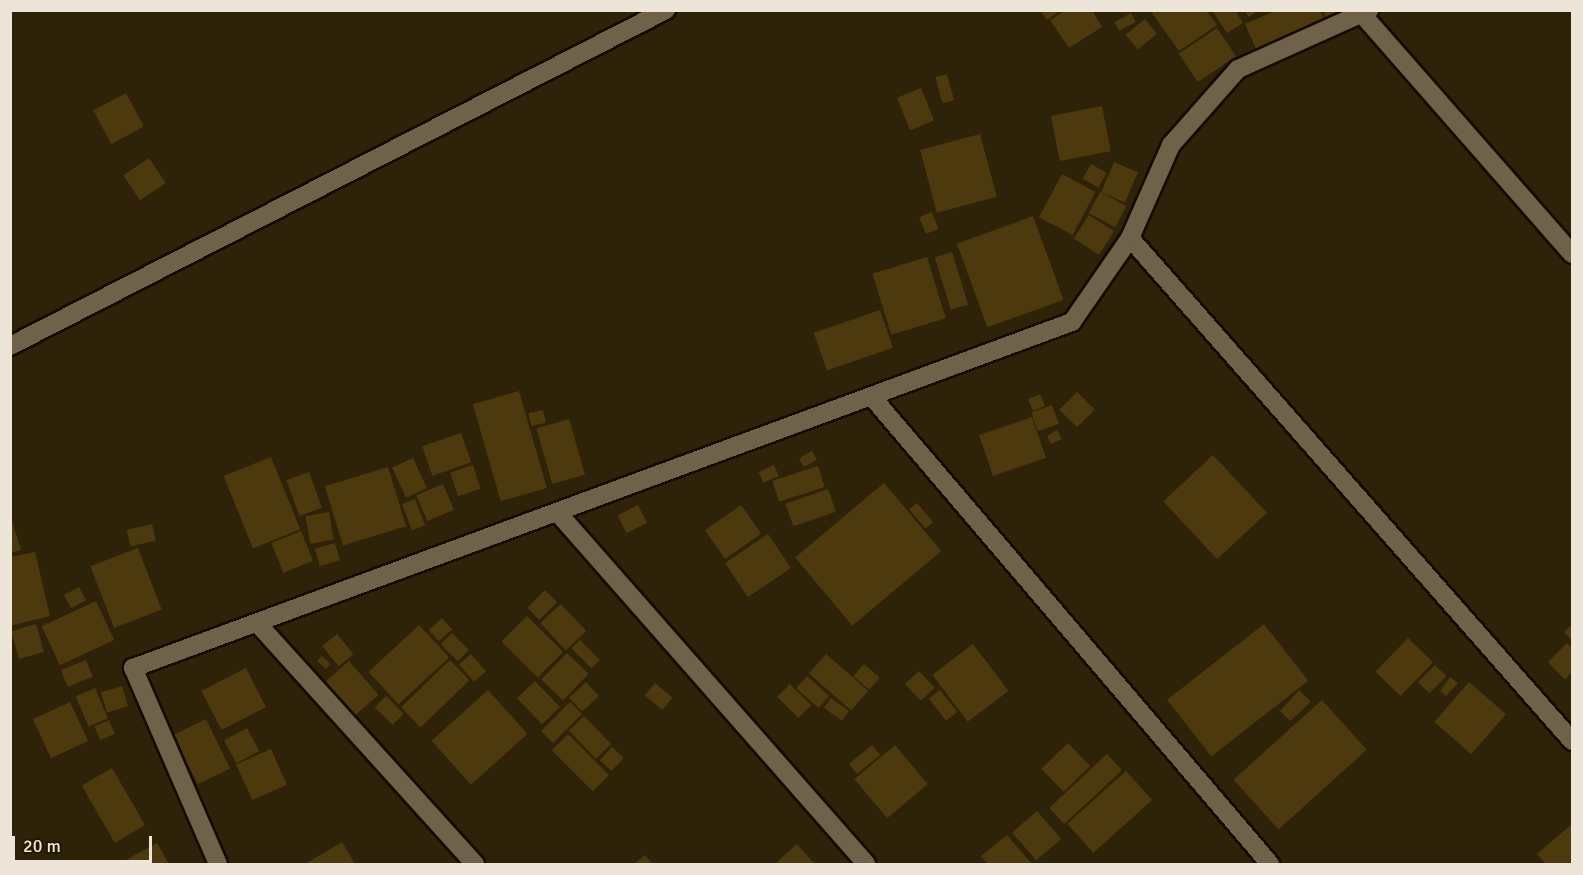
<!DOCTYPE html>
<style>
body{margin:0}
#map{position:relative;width:1583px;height:875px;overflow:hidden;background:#2e2209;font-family:Signika,sans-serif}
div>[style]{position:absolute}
.building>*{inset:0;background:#4d390e;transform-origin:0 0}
.roads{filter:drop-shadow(2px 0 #160b00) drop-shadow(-2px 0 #160b00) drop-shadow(0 2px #160b00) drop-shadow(0 -2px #160b00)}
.minor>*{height:18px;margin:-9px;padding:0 9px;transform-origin:9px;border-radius:9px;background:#706248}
span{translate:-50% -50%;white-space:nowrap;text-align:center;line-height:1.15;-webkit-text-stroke:4.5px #241801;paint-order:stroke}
.frame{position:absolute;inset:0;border:12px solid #ede5d7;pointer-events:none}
.scale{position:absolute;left:12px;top:836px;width:140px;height:27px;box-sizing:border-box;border:3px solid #ede5d7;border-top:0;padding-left:8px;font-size:18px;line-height:21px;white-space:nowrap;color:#ede5d7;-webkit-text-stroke:4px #241801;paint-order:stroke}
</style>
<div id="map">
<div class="building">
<i style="clip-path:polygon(1040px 10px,1061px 10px,1047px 20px)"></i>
<i style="clip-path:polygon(1066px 10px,1092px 10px,1102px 27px,1069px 48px,1050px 20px)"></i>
<i style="clip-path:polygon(1156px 10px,1206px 10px,1217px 25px,1179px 51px,1152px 13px)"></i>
<i style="clip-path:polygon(1212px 10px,1235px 10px,1243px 23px,1227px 33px)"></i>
<i style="clip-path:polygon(1244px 10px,1259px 10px,1249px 17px)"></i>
<i style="clip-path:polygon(1277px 10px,1320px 10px,1324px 19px,1256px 49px,1245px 24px)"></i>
<i style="clip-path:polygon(1323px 10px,1336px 10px,1338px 14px,1326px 19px)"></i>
<i style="left:1131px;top:13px;width:10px;height:19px;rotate:61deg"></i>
<i style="left:1145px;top:19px;width:19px;height:25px;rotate:51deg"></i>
<i style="left:1217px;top:28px;width:34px;height:46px;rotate:56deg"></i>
<i style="left:947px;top:74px;width:27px;height:12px;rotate:75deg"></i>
<i style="left:921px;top:88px;width:35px;height:26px;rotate:68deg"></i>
<i style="left:126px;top:93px;width:38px;height:37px;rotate:62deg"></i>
<i style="left:1102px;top:106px;width:46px;height:52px;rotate:79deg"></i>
<i style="left:980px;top:134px;width:65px;height:62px;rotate:75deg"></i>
<i style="left:149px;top:158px;width:30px;height:31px;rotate:56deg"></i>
<i style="left:1114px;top:162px;width:26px;height:33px;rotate:23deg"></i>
<i style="left:1091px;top:164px;width:18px;height:17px;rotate:29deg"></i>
<i style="left:1062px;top:174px;width:38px;height:49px;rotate:28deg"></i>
<i style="left:1100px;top:192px;width:30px;height:24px;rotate:28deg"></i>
<i style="left:932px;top:212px;width:18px;height:14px;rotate:68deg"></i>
<i style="left:1089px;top:215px;width:30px;height:28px;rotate:33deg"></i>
<i style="left:1033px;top:216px;width:89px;height:81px;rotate:70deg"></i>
<i style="left:952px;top:252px;width:55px;height:18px;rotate:73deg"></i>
<i style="left:927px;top:257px;width:64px;height:57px;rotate:73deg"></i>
<i style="left:880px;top:310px;width:40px;height:70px;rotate:71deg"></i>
<i style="left:519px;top:391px;width:101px;height:48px;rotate:74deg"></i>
<i style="left:1077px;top:392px;width:25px;height:25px;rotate:45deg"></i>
<i style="left:1040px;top:394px;width:13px;height:13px;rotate:67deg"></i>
<i style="left:1052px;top:405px;width:20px;height:22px;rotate:70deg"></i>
<i style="left:543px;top:410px;width:13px;height:15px;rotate:77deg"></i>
<i style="left:1032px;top:417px;width:43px;height:56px;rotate:71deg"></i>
<i style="left:569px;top:419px;width:58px;height:34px;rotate:74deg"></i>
<i style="clip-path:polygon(1057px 430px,1062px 439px,1051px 444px,1047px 436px)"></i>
<i style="left:461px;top:433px;width:31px;height:41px;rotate:71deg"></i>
<i style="left:812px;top:451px;width:10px;height:15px;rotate:61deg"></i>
<i style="left:1213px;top:455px;width:79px;height:68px;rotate:47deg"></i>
<i style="left:271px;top:457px;width:78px;height:51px;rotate:68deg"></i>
<i style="left:413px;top:458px;width:33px;height:23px;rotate:65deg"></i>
<i style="left:473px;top:465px;width:25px;height:24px;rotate:72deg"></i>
<i style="left:774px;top:465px;width:12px;height:17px;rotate:66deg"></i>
<i style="left:818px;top:466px;width:22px;height:48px;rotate:72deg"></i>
<i style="left:388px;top:467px;width:62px;height:66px;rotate:73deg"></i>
<i style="left:309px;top:472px;width:38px;height:24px;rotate:70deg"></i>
<i style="left:884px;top:483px;width:89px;height:116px;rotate:50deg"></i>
<i style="left:443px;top:484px;width:28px;height:29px;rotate:67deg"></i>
<i style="left:828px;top:489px;width:24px;height:45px;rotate:71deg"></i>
<i style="left:415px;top:499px;width:28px;height:14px;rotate:69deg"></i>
<i style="left:917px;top:503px;width:25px;height:10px;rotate:50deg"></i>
<i style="left:638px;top:505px;width:20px;height:23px;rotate:63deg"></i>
<i style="left:741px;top:505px;width:35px;height:44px;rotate:55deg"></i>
<i style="left:329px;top:512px;width:28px;height:24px;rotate:80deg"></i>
<i style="clip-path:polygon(10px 515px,21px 550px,10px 553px)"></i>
<i style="left:152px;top:524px;width:17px;height:26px;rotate:77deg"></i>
<i style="left:301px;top:531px;width:32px;height:32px;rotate:68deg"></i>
<i style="left:768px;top:534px;width:41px;height:52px;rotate:56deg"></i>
<i style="left:335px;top:543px;width:18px;height:21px;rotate:74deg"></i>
<i style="left:138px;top:548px;width:66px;height:51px;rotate:69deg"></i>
<i style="clip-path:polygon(35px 552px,50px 616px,10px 626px,10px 557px)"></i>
<i style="left:79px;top:587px;width:15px;height:17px;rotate:62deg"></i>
<i style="left:545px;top:590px;width:17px;height:25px;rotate:45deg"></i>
<i style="left:96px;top:601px;width:43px;height:60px;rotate:65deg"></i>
<i style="left:561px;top:604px;width:37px;height:28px;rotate:47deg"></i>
<i style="left:527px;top:616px;width:51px;height:36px;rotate:45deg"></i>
<i style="left:442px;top:618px;width:15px;height:18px;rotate:48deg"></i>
<i style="left:36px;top:624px;width:29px;height:26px;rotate:74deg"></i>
<i style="left:1264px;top:624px;width:72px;height:123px;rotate:52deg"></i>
<i style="left:419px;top:625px;width:44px;height:69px;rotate:47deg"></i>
<i style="clip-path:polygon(1572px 625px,1572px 641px,1564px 632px)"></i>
<i style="left:452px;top:633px;width:24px;height:16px;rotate:45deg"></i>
<i style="left:337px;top:634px;width:26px;height:19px;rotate:51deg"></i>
<i style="left:1408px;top:638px;width:35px;height:47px;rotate:44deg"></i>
<i style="left:580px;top:640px;width:28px;height:12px;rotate:45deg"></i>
<i style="clip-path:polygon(1567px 643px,1572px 648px,1572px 672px,1565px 680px,1548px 662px)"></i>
<i style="left:973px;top:644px;width:59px;height:51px;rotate:53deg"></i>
<i style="left:567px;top:653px;width:30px;height:37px;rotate:44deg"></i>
<i style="left:471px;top:654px;width:23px;height:16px;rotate:49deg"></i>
<i style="left:826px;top:654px;width:56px;height:26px;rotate:41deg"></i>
<i style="clip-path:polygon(322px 656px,330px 664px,326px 669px,317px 661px)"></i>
<i style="left:86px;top:660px;width:18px;height:27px;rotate:68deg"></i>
<i style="left:450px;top:660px;width:28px;height:68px;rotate:46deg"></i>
<i style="left:349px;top:661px;width:45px;height:33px;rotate:49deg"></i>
<i style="left:864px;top:664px;width:21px;height:16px;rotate:41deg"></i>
<i style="left:1435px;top:665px;width:16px;height:24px;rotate:45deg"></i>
<i style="left:246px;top:668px;width:44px;height:50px;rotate:63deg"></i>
<i style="left:919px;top:671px;width:23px;height:19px;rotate:47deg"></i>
<i style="left:807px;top:676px;width:30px;height:16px;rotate:42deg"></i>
<i style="clip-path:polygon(1450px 677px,1458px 683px,1446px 696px,1440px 691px)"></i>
<i style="left:535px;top:681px;width:36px;height:25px;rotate:46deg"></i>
<i style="left:586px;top:682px;width:19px;height:23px;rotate:47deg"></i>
<i style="left:1469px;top:682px;width:49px;height:53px;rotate:41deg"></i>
<i style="left:655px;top:683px;width:23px;height:16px;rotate:40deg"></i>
<i style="left:790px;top:684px;width:30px;height:18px;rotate:45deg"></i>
<i style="left:122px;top:686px;width:21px;height:22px;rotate:73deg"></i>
<i style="left:95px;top:688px;width:33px;height:21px;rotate:67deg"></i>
<i style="left:488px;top:690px;width:59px;height:76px;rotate:48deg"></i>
<i style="left:940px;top:690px;width:28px;height:14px;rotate:52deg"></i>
<i style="clip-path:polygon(1299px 690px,1311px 702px,1290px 721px,1280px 711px)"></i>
<i style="left:386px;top:696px;width:25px;height:16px;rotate:45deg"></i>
<i style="left:831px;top:698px;width:22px;height:12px;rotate:36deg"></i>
<i style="left:1322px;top:700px;width:67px;height:119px;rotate:48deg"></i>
<i style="left:70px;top:702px;width:43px;height:41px;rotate:65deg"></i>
<i style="left:570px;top:702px;width:17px;height:41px;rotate:45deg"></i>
<i style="left:584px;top:716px;width:39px;height:21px;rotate:46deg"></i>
<i style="left:206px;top:719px;width:55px;height:36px;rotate:64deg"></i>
<i style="left:109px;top:720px;width:15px;height:16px;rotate:67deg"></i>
<i style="left:247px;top:728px;width:26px;height:26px;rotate:62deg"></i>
<i style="left:568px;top:734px;width:58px;height:23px;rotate:45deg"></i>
<i style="left:1068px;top:743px;width:32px;height:37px;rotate:46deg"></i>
<i style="left:872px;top:745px;width:13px;height:30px;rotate:51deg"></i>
<i style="left:895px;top:745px;width:51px;height:53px;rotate:50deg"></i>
<i style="left:612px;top:747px;width:16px;height:18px;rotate:43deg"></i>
<i style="left:271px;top:749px;width:39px;height:38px;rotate:66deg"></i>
<i style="left:1107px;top:754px;width:22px;height:79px;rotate:47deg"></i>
<i style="left:112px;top:768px;width:66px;height:35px;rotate:60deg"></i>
<i style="left:1126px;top:771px;width:39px;height:79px;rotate:48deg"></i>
<i style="left:1037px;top:811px;width:37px;height:33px;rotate:49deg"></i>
<i style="clip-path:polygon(1572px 824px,1572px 864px,1546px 864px,1537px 854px)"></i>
<i style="clip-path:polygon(1007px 835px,1032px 864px,988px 864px,981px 856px)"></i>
<i style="clip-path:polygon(342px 842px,355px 864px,305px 864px)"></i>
<i style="clip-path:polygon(157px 843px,169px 864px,129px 864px,126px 860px)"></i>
<i style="clip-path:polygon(797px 844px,814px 863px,779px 864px,777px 862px)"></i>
<i style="clip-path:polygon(645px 855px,652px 864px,634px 864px)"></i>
</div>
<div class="roads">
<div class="minor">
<i style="left:1362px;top:14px;width:319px;rotate:48.8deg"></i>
<i style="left:1130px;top:238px;width:670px;rotate:48.69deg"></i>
<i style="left:10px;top:346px;width:737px;rotate:-27.12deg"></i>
<i style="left:872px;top:397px;width:614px;rotate:49.56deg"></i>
<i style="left:558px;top:513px;width:467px;rotate:48.7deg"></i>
<i style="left:258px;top:624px;width:324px;rotate:47.9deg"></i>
<i style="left:218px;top:864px;width:214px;rotate:-113.4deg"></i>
<i style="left:133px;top:668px;width:1001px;rotate:-20.23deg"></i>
<i style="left:1072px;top:322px;width:102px;rotate:-55.4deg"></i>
<i style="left:1130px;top:238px;width:102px;rotate:-66.2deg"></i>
<i style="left:1171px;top:145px;width:101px;rotate:-48.6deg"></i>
<i style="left:1238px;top:69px;width:144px;rotate:-24.2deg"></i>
</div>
</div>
<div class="frame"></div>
<div class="scale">20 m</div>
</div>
